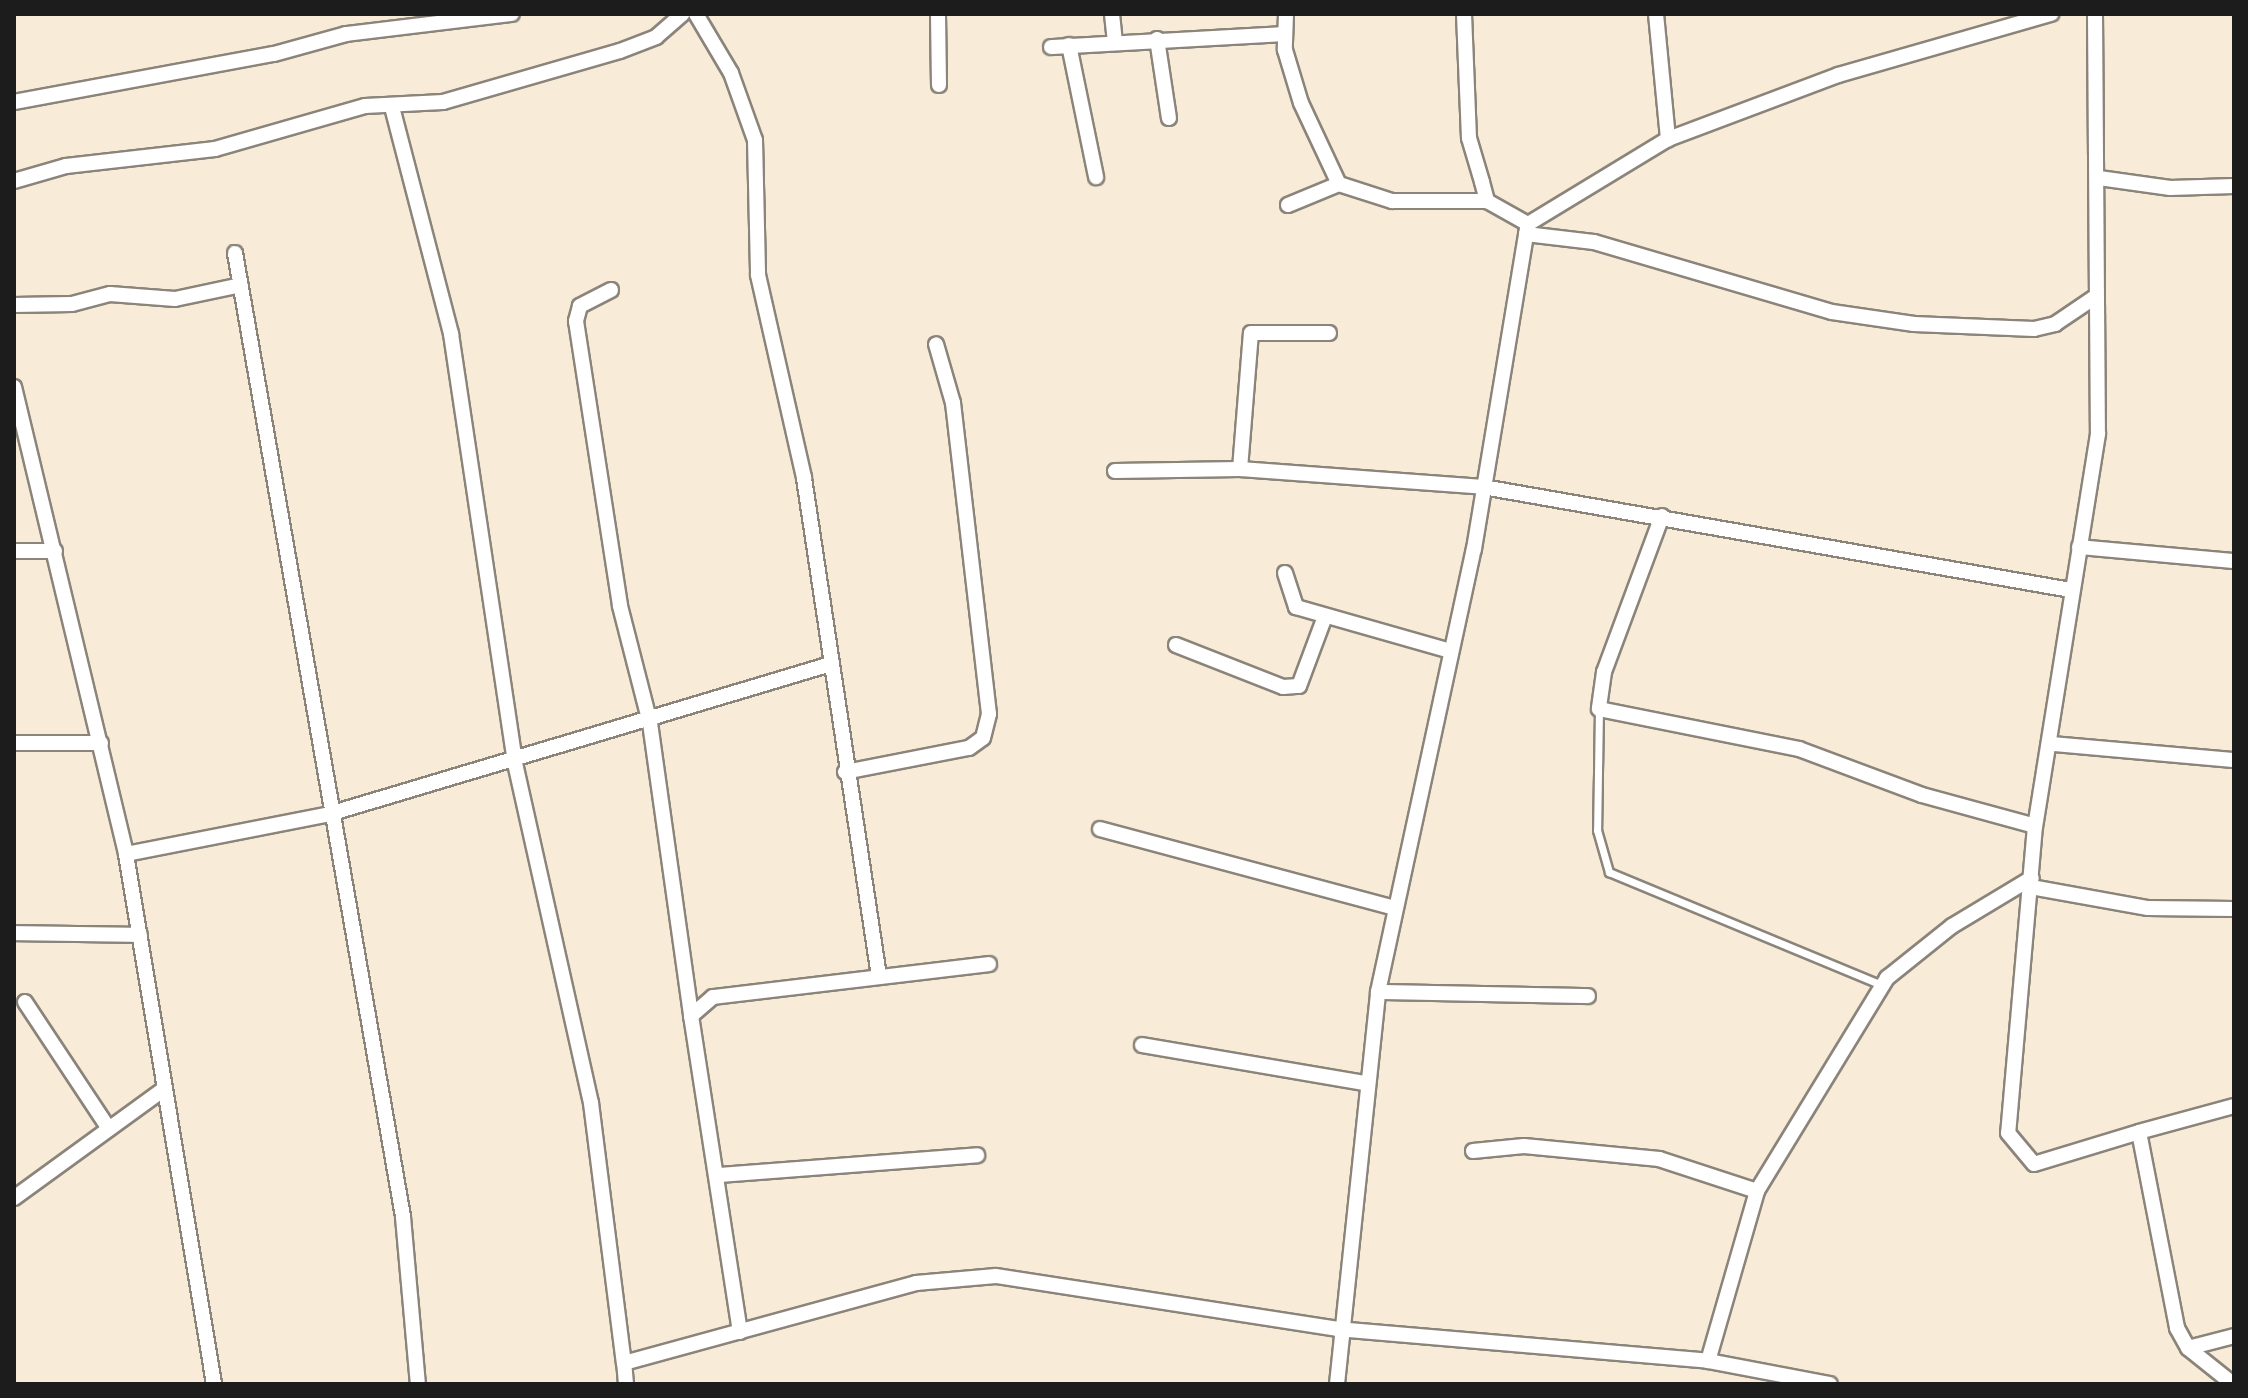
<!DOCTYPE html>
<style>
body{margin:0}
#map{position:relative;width:2248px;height:1398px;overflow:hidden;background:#f8ebd8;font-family:Kalam,sans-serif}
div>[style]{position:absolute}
.roads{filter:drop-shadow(2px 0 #8a847a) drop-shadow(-2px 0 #8a847a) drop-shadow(0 2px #8a847a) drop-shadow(0 -2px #8a847a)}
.service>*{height:7px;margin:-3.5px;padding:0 3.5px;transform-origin:3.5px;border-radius:3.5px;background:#fff}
.minor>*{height:14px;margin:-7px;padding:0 7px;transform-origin:7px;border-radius:7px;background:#fff}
span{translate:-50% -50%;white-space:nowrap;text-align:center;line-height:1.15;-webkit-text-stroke:7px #fdfcf7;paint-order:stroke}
.frame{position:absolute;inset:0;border:16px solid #1c1c1c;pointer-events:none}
</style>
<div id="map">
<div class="roads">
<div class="service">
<i style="left:1599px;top:709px;width:121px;rotate:90.9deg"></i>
<i style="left:1597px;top:830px;width:44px;rotate:74.1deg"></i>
<i style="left:1609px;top:872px;width:295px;rotate:22.5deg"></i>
</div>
<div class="minor">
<i style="left:696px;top:14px;width:69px;rotate:59.3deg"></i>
<i style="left:731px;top:73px;width:71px;rotate:70.3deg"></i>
<i style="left:755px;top:140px;width:135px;rotate:88.7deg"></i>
<i style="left:758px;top:275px;width:208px;rotate:77.2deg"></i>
<i style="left:804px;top:478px;width:504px;rotate:81.44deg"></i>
<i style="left:938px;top:14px;width:71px;rotate:89.2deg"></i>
<i style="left:1112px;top:14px;width:28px;rotate:84deg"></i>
<i style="left:1286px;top:14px;width:36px;rotate:92deg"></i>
<i style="left:1285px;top:50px;width:55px;rotate:73.2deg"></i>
<i style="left:1301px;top:103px;width:89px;rotate:64.9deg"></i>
<i style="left:1339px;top:184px;width:56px;rotate:17.8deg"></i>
<i style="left:1392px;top:201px;width:95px"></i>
<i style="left:1464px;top:14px;width:124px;rotate:87.7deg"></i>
<i style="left:1469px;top:138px;width:46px;rotate:73.5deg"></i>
<i style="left:1482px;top:182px;width:20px;rotate:75deg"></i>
<i style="left:1487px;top:201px;width:47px;rotate:29.3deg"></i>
<i style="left:1656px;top:14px;width:126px;rotate:84.5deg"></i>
<i style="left:2095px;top:14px;width:420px;rotate:89.6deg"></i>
<i style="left:2098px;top:434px;width:397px;rotate:99.1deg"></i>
<i style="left:2035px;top:826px;width:308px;rotate:95deg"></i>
<i style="left:2008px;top:1133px;width:40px;rotate:50deg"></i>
<i style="left:2034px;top:1164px;width:110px;rotate:-16.9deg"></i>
<i style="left:1157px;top:39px;width:80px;rotate:81.4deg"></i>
<i style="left:1069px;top:45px;width:135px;rotate:78.4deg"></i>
<i style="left:1051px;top:47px;width:232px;rotate:-3.2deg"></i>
<i style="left:14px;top:102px;width:264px;rotate:-10.5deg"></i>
<i style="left:274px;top:54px;width:75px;rotate:-15.5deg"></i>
<i style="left:346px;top:34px;width:167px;rotate:-6.9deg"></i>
<i style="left:392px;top:107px;width:235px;rotate:75.4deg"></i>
<i style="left:451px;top:334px;width:434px;rotate:81.5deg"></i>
<i style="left:515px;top:763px;width:348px;rotate:77.4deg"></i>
<i style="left:591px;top:1103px;width:262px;rotate:82.8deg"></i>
<i style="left:2099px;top:178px;width:72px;rotate:8deg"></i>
<i style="left:2170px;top:188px;width:64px;rotate:-1.8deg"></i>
<i style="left:14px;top:181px;width:54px;rotate:-16.1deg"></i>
<i style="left:66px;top:166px;width:150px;rotate:-6.5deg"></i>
<i style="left:215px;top:149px;width:156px;rotate:-16deg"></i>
<i style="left:365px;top:106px;width:78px;rotate:-2.9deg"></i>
<i style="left:443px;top:102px;width:184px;rotate:-16.1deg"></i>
<i style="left:620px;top:51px;width:39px;rotate:-21deg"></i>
<i style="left:656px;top:37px;width:35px;rotate:-41deg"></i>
<i style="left:1288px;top:205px;width:55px;rotate:-22.4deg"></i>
<i style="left:1526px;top:234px;width:68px;rotate:6.7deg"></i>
<i style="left:1594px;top:242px;width:248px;rotate:16.4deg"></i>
<i style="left:1832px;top:312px;width:83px;rotate:8.3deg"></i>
<i style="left:1914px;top:324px;width:120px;rotate:2.4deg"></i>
<i style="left:2034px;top:329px;width:22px;rotate:-13deg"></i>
<i style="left:2055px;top:324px;width:48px;rotate:-34deg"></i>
<i style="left:235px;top:253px;width:979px;rotate:80.11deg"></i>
<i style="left:403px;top:1217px;width:168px;rotate:84.9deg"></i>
<i style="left:611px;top:290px;width:35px;rotate:153deg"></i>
<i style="left:580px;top:306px;width:16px;rotate:105deg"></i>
<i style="left:576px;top:321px;width:288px;rotate:81.2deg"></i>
<i style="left:620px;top:606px;width:121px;rotate:75.6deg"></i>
<i style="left:650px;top:723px;width:296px;rotate:82deg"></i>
<i style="left:14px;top:305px;width:58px;rotate:-1deg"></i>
<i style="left:72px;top:304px;width:39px;rotate:-15deg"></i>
<i style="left:110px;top:294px;width:65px;rotate:4.4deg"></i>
<i style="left:175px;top:299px;width:67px;rotate:-12deg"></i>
<i style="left:14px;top:387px;width:480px;rotate:76.5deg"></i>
<i style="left:126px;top:854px;width:537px;rotate:80.57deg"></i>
<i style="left:1240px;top:469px;width:136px;rotate:-85.4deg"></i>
<i style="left:1251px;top:333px;width:78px"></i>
<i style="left:1115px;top:471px;width:125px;rotate:-0.9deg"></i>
<i style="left:1240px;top:469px;width:244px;rotate:4.2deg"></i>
<i style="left:1483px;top:487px;width:597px;rotate:9.94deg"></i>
<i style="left:1662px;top:516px;width:166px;rotate:110.4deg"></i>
<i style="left:1604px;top:672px;width:37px;rotate:98deg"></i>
<i style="left:1599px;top:709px;width:204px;rotate:11.3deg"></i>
<i style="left:1799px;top:749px;width:131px;rotate:20.5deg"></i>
<i style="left:1922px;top:795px;width:117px;rotate:15.3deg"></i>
<i style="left:2079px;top:547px;width:156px;rotate:5.2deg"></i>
<i style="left:14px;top:551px;width:41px"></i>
<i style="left:1285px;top:573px;width:36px;rotate:72deg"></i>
<i style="left:1296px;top:607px;width:157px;rotate:15.9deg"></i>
<i style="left:1176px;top:645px;width:115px;rotate:21.4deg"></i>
<i style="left:1283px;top:687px;width:16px;rotate:-4deg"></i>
<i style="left:1299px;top:686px;width:72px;rotate:-69.5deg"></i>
<i style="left:14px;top:743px;width:87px"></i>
<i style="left:2053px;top:744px;width:182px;rotate:5.1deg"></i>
<i style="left:845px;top:772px;width:126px;rotate:-11deg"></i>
<i style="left:969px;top:748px;width:17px;rotate:-36deg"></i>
<i style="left:983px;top:738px;width:25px;rotate:-76deg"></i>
<i style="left:989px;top:714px;width:313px;rotate:-96.6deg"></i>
<i style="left:953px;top:403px;width:61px;rotate:-106.1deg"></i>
<i style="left:1100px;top:829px;width:304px;rotate:15deg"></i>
<i style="left:126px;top:854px;width:207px;rotate:-11.1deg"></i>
<i style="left:329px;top:814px;width:524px;rotate:-16.64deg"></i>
<i style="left:2031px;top:887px;width:119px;rotate:10.2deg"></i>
<i style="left:2148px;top:908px;width:86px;rotate:0.7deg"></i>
<i style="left:14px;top:933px;width:126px;rotate:0.9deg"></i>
<i style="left:1378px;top:992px;width:210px;rotate:1.1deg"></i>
<i style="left:25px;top:1002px;width:152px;rotate:56.5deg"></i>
<i style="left:1142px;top:1045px;width:226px;rotate:9.7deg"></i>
<i style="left:2234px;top:1106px;width:98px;rotate:164.7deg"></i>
<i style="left:2139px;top:1132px;width:200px;rotate:79deg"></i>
<i style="left:2177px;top:1328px;width:23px;rotate:61deg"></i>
<i style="left:2188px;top:1348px;width:48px;rotate:-14.6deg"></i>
<i style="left:1473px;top:1151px;width:51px;rotate:-5.6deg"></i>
<i style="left:1524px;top:1146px;width:136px;rotate:5.5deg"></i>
<i style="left:1659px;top:1159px;width:103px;rotate:18.1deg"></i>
<i style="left:720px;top:1175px;width:258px;rotate:-4.4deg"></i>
<i style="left:14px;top:1198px;width:185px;rotate:-36deg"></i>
<i style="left:740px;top:1332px;width:320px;rotate:-98.8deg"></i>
<i style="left:691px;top:1016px;width:29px;rotate:-41deg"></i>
<i style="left:713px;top:997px;width:278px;rotate:-6.8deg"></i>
<i style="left:2188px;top:1348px;width:58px;rotate:38.7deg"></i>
<i style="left:1708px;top:1361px;width:124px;rotate:10.7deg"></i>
<i style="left:626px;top:1384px;width:21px;rotate:-95deg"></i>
<i style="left:624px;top:1363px;width:303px;rotate:-15.3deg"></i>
<i style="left:916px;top:1283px;width:80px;rotate:-5deg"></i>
<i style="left:996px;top:1276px;width:346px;rotate:8.8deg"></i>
<i style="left:1338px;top:1329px;width:371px;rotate:4.9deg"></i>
<i style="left:1708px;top:1361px;width:177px;rotate:-73.9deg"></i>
<i style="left:1757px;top:1191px;width:250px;rotate:-58.6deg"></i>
<i style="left:1887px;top:978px;width:83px;rotate:-38.7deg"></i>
<i style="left:1952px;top:926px;width:93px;rotate:-31deg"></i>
<i style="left:1337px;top:1384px;width:394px;rotate:-84deg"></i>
<i style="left:1378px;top:992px;width:453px;rotate:-77.8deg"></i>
<i style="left:1474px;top:549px;width:329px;rotate:-80.6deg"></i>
<i style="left:1528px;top:224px;width:164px;rotate:-31.3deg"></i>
<i style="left:1668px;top:139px;width:182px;rotate:-20.6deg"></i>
<i style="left:1838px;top:75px;width:222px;rotate:-16deg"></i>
</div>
</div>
<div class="frame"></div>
</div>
